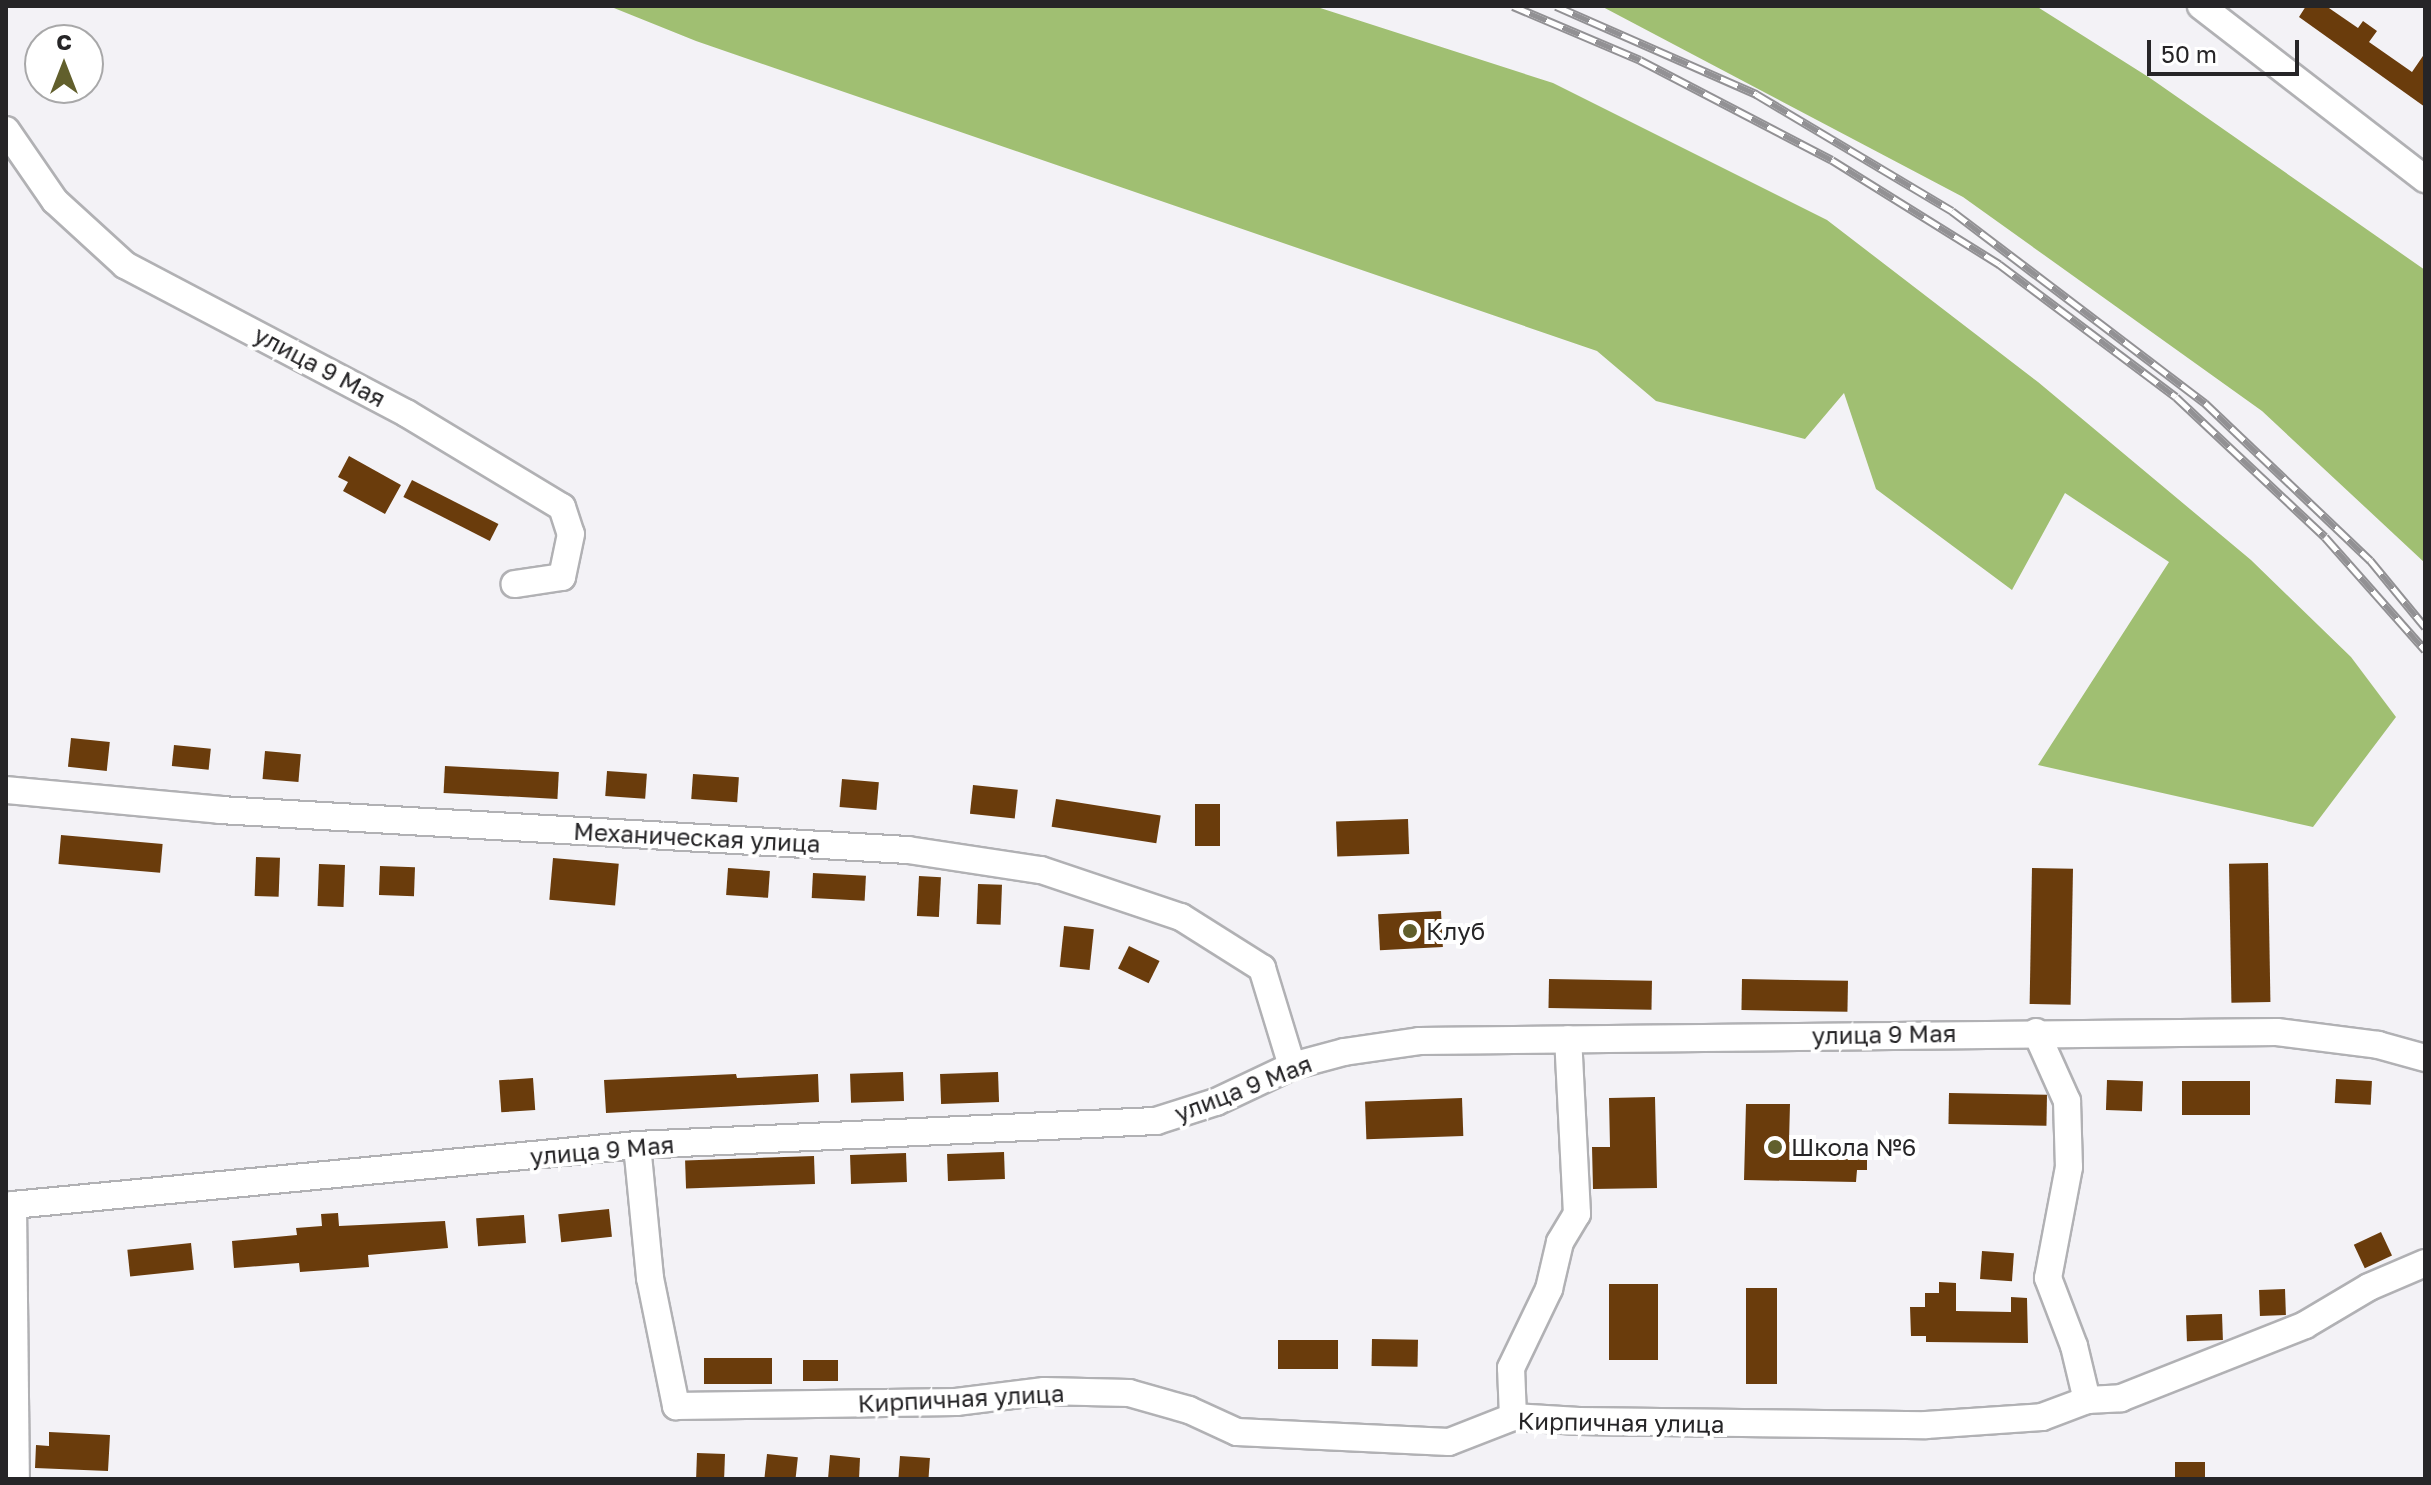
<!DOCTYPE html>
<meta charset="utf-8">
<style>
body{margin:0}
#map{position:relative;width:2431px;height:1485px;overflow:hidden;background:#f3f2f6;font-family:"Golos Text",sans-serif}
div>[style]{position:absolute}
.forest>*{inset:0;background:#a0bf72}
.building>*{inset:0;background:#6a3c0c;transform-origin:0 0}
.roads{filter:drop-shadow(2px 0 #b1b1b4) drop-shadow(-2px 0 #b1b1b4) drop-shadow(0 2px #b1b1b4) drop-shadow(0 -2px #b1b1b4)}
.minor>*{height:26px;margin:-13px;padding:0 13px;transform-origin:13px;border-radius:13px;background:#fff}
.rail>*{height:9px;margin-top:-4.5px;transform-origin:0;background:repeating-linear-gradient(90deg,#fff 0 18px,#929194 0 36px);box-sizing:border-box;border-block:2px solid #929194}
.dots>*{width:22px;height:22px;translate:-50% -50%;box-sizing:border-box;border:4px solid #fff;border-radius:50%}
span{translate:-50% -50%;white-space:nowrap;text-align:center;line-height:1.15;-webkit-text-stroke:8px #fff;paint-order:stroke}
.street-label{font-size:24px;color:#262527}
.poi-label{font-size:24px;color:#262527}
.left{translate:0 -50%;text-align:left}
.frame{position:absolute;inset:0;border:8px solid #262527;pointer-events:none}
.north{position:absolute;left:24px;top:24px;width:80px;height:80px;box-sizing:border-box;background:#fff;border:2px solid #a8a8a9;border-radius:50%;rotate:0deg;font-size:22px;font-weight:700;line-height:32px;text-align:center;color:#262527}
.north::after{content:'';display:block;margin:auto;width:28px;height:36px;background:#615f2c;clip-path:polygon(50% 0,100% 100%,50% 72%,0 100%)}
.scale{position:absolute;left:2147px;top:40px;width:152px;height:36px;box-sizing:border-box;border:4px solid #262527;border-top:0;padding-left:10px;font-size:24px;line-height:28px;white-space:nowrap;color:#262527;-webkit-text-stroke:6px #fff;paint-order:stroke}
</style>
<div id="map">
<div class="forest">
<i style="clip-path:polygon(609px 6px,1314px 6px,1553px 83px,1827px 220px,2038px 382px,2251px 560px,2351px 657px,2396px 717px,2313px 827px,2038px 765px,2169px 562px,2065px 493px,2012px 590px,1876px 489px,1844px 393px,1805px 439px,1656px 401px,1597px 351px,696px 41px)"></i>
<i style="clip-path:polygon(1601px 6px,2036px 6px,2150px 78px,2425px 270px,2425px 563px,2262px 411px,1963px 197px)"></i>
</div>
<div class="building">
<i style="clip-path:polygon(2306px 6px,2326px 6px,2358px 28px,2363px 21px,2377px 31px,2369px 42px,2412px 72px,2425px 53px,2425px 107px,2299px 17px)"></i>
<i style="clip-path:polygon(349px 456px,401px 485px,385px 514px,343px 491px,348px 482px,338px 477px)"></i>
<i style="left:412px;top:480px;width:97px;height:19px;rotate:27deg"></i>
<i style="left:71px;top:738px;width:39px;height:29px;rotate:6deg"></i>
<i style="left:174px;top:745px;width:37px;height:21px;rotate:6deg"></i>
<i style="left:265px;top:751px;width:36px;height:28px;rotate:5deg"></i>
<i style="left:445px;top:766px;width:114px;height:27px;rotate:3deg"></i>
<i style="left:607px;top:771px;width:40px;height:25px;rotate:4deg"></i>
<i style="left:693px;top:774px;width:46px;height:25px;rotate:4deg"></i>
<i style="left:842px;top:779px;width:37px;height:28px;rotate:5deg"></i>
<i style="left:973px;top:785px;width:45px;height:29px;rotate:6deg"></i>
<i style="left:1056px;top:799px;width:106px;height:28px;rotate:9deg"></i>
<i style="left:1195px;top:804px;width:25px;height:42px"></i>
<i style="left:1408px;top:819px;width:35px;height:72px;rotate:88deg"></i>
<i style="left:61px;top:835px;width:102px;height:29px;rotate:5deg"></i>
<i style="left:256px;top:857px;width:24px;height:39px;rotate:2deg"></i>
<i style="left:553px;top:858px;width:66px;height:42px;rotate:5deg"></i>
<i style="left:2268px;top:863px;width:139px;height:39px;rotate:89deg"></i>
<i style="left:319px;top:864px;width:26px;height:42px;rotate:2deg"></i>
<i style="left:380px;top:866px;width:35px;height:29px;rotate:2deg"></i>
<i style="left:728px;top:868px;width:42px;height:27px;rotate:4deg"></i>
<i style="left:2032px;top:868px;width:41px;height:136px;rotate:1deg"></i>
<i style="left:813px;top:873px;width:53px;height:25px;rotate:3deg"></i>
<i style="left:919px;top:876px;width:22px;height:40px;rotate:3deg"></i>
<i style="left:978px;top:884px;width:24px;height:40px;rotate:2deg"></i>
<i style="left:1441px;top:911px;width:36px;height:63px;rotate:87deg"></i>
<i style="left:1064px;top:926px;width:30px;height:41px;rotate:6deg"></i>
<i style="left:1129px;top:946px;width:34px;height:25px;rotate:26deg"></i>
<i style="left:1549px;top:979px;width:103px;height:29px;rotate:1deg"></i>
<i style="left:1742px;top:979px;width:106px;height:31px;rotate:1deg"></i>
<i style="left:903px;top:1072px;width:29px;height:53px;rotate:88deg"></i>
<i style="left:998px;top:1072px;width:30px;height:58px;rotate:88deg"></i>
<i style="clip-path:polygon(736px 1074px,737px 1078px,818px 1074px,819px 1102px,606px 1113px,604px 1080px)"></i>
<i style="left:533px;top:1078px;width:32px;height:34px;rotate:86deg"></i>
<i style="left:2336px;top:1079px;width:36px;height:24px;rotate:3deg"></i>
<i style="left:2107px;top:1080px;width:36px;height:30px;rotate:2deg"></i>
<i style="left:2182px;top:1081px;width:68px;height:34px"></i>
<i style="left:1949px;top:1093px;width:98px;height:31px;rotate:1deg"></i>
<i style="clip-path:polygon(1655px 1097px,1657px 1188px,1593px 1189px,1592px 1147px,1610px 1147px,1609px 1098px)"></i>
<i style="left:1462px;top:1098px;width:38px;height:97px;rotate:88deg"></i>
<i style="clip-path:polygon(1746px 1104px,1790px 1104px,1789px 1142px,1806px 1142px,1806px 1151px,1867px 1152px,1867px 1170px,1857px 1170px,1856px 1182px,1744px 1180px)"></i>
<i style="left:1004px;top:1152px;width:27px;height:57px;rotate:88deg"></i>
<i style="left:906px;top:1153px;width:29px;height:56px;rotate:88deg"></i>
<i style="left:814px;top:1156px;width:28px;height:129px;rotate:88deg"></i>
<i style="left:609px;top:1209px;width:28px;height:51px;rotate:84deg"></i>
<i style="clip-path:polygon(338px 1213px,339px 1226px,445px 1221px,448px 1248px,368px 1255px,369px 1267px,300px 1272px,299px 1263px,234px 1268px,232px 1241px,297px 1235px,296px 1228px,322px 1226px,321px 1214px)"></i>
<i style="left:524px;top:1215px;width:28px;height:48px;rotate:86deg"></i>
<i style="left:2381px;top:1232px;width:26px;height:30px;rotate:65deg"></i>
<i style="left:191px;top:1243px;width:27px;height:64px;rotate:84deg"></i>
<i style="left:1982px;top:1251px;width:32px;height:28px;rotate:4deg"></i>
<i style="clip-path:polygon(1939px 1282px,1956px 1283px,1956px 1311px,2011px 1312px,2011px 1297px,2027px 1298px,2028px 1343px,1926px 1342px,1926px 1336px,1911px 1336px,1910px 1307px,1925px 1307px,1925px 1293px,1939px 1293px)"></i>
<i style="left:1609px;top:1284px;width:49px;height:76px"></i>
<i style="left:1746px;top:1288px;width:31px;height:96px"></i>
<i style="left:2285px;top:1289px;width:26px;height:26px;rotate:88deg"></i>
<i style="left:2222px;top:1314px;width:26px;height:36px;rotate:88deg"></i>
<i style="left:1372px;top:1339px;width:46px;height:27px;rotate:1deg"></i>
<i style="left:1278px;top:1340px;width:60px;height:29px"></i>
<i style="left:772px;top:1358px;width:26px;height:68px;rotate:90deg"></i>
<i style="left:803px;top:1360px;width:35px;height:21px"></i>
<i style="clip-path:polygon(49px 1432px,110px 1435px,108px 1471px,35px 1468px,36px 1445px,49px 1446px)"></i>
<i style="left:697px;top:1453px;width:28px;height:26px;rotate:2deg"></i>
<i style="left:767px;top:1454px;width:31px;height:25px;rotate:6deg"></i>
<i style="clip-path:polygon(830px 1455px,860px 1458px,859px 1479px,828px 1479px)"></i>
<i style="left:900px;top:1456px;width:30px;height:23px;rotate:4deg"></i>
<i style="left:2175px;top:1462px;width:30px;height:17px"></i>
</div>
<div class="roads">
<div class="minor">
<i style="left:2201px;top:6px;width:283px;rotate:37.7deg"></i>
<i style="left:6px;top:130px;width:86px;rotate:55.4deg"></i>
<i style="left:55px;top:201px;width:95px;rotate:42.4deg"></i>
<i style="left:125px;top:265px;width:318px;rotate:27.8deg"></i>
<i style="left:406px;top:413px;width:182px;rotate:31.1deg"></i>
<i style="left:562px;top:507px;width:28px;rotate:72deg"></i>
<i style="left:571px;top:534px;width:44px;rotate:101.8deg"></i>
<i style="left:562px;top:577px;width:48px;rotate:171.5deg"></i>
<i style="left:6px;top:790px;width:215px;rotate:5.3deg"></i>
<i style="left:220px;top:810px;width:689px;rotate:3.33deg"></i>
<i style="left:908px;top:850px;width:134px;rotate:8.6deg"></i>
<i style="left:1041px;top:870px;width:148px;rotate:18.6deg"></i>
<i style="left:1181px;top:917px;width:96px;rotate:32.2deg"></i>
<i style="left:1262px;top:968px;width:102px;rotate:73deg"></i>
<i style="left:2036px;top:1032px;width:76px;rotate:65.8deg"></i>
<i style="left:2067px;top:1101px;width:66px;rotate:88.3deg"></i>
<i style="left:2069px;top:1167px;width:113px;rotate:100.7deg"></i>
<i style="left:2048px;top:1278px;width:73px;rotate:69.1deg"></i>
<i style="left:2074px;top:1346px;width:56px;rotate:76.5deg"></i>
<i style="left:637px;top:1145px;width:134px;rotate:84.4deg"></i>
<i style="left:650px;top:1278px;width:131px;rotate:78.5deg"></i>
<i style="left:676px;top:1406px;width:280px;rotate:-0.8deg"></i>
<i style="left:956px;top:1402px;width:89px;rotate:-7.1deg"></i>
<i style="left:1044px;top:1391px;width:85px;rotate:1.3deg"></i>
<i style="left:1129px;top:1393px;width:62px;rotate:15.8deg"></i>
<i style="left:1189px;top:1410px;width:53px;rotate:24.6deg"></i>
<i style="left:1237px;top:1432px;width:212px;rotate:2.7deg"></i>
<i style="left:1449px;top:1442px;width:69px;rotate:-21.3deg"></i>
<i style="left:1513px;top:1417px;width:66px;rotate:3.5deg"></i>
<i style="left:1579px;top:1421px;width:347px;rotate:0.7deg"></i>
<i style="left:1926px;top:1425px;width:116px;rotate:-3.9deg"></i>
<i style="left:2042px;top:1417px;width:48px;rotate:-20.7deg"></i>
<i style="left:2087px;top:1400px;width:34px;rotate:-3deg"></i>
<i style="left:2121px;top:1398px;width:198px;rotate:-21.6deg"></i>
<i style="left:2305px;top:1325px;width:74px;rotate:-30.7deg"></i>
<i style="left:2369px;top:1287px;width:61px;rotate:-23.2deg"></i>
<i style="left:13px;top:1205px;width:627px;rotate:-5.49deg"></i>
<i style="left:637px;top:1145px;width:520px;rotate:-2.65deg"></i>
<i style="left:1156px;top:1121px;width:63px;rotate:-17.6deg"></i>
<i style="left:1216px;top:1102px;width:84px;rotate:-25.3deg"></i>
<i style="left:1292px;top:1066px;width:54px;rotate:-15.1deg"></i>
<i style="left:1344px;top:1052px;width:76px;rotate:-8.3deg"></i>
<i style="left:1419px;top:1041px;width:858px;rotate:-0.6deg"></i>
<i style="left:2277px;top:1032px;width:102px;rotate:7.3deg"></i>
<i style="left:2378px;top:1045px;width:49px;rotate:15.5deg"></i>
<i style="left:13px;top:1205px;width:274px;rotate:89.4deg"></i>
<i style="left:1513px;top:1417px;width:49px;rotate:-92.3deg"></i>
<i style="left:1511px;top:1368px;width:88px;rotate:-64.3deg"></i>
<i style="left:1549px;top:1289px;width:48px;rotate:-76.8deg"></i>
<i style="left:1560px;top:1242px;width:33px;rotate:-59deg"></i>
<i style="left:1577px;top:1214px;width:175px;rotate:-92.9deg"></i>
</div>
</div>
<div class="rail">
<i style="left:1513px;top:6px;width:138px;rotate:23deg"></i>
<i style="left:1640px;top:60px;width:216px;rotate:27.5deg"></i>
<i style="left:1832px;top:160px;width:197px;rotate:31.9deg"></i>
<i style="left:1999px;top:264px;width:221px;rotate:36.9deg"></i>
<i style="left:2176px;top:397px;width:204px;rotate:43.2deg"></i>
<i style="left:2325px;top:537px;width:151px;rotate:48.5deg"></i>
<i style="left:1556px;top:6px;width:219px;rotate:23.7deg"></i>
<i style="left:1756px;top:94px;width:228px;rotate:30.8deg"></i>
<i style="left:1952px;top:211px;width:318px;rotate:37.2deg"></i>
<i style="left:2205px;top:403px;width:228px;rotate:43.6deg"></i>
<i style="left:2370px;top:560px;width:87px;rotate:50.6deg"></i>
</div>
<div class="dots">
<i style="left:1410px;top:931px;background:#615f2c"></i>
<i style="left:1775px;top:1147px;background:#615f2c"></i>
</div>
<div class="street-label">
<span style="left:320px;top:366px;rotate:28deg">улица 9 Мая</span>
<span style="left:697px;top:837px;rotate:3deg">Механическая улица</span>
<span style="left:1884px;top:1034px;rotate:-1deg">улица 9 Мая</span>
<span style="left:1243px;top:1088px;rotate:-21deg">улица 9 Мая</span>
<span style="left:602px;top:1150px;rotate:-5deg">улица 9 Мая</span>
<span style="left:961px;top:1398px;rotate:-3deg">Кирпичная улица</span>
<span style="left:1621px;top:1422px;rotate:1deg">Кирпичная улица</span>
</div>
<div class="poi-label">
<span class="left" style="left:1426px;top:931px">Клуб</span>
<span class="left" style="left:1791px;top:1147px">Школа №6</span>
</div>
<div class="frame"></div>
<div class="north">С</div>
<div class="scale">50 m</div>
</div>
